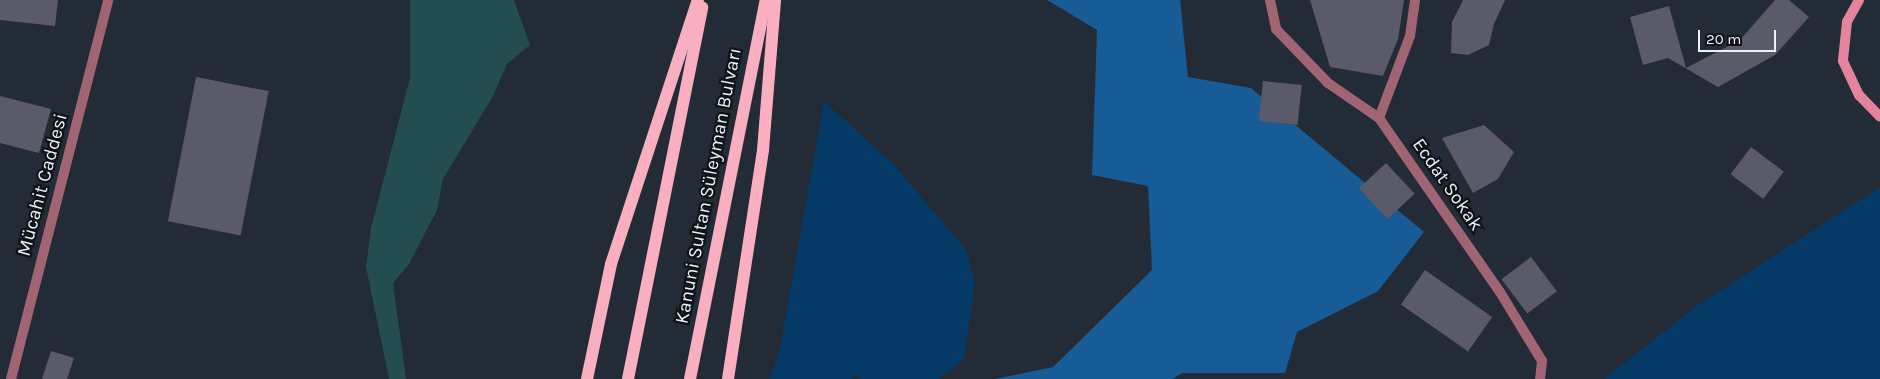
<!DOCTYPE html>
<meta charset="utf-8">
<style>
body{margin:0}
#map{position:relative;width:1880px;height:379px;overflow:hidden;background:#222b36;font-family:Karla,sans-serif}
div>[style]{position:absolute}
.green>*{inset:0;background:#053966}
.forest>*{inset:0;background:#175b97}
.water>*{inset:0;background:#234d51}
.building>*{inset:0;background:#5b5a68;transform-origin:0 0}
.street>*{height:10px;margin:-5px;padding:0 5px;transform-origin:5px;border-radius:5px;background:#a06473}
.secondary>*{height:10px;margin:-5px;padding:0 5px;transform-origin:5px;border-radius:5px;background:#e3839c}
.primary>*{height:12px;margin:-6px;padding:0 6px;transform-origin:6px;border-radius:6px;background:#faafc0}
span{translate:-50% -50%;white-space:nowrap;text-align:center;line-height:1.15;-webkit-text-stroke:4.5px #0f1318;paint-order:stroke}
.street-label{font-size:19px;color:#ecf2f9}
.scale{position:absolute;left:1698px;top:30px;width:78px;height:22px;box-sizing:border-box;border:2px solid #ecf2f9;border-top:0;padding-left:6px;font-size:15px;line-height:18px;white-space:nowrap;color:#ecf2f9;-webkit-text-stroke:4px #0f1318;paint-order:stroke}
</style>
<div id="map">
<div class="green">
<i style="clip-path:polygon(824px 101px,895px 166px,967px 251px,975px 284px,964px 359px,939px 379px,860px 379px,856px 374px,851px 379px,769px 379px,779px 354px)"></i>
<i style="clip-path:polygon(1880px 187px,1880px 379px,1604px 379px,1695px 307px)"></i>
</div>
<div class="forest">
<i style="clip-path:polygon(1047px 0,1180px 0,1188px 77px,1251px 88px,1424px 232px,1378px 291px,1297px 332px,1285px 373px,1182px 373px,1173px 379px,995px 379px,1053px 367px,1152px 270px,1148px 186px,1092px 175px,1097px 30px)"></i>
</div>
<div class="water">
<i style="clip-path:polygon(410px 0,514px 0,530px 45px,507px 64px,492px 98px,443px 179px,437px 210px,409px 264px,393px 283px,406px 379px,389px 379px,366px 267px,371px 228px,410px 78px)"></i>
</div>
<div class="building">
<i style="clip-path:polygon(0 0,58px 0,55px 26px,0 20px)"></i>
<i style="clip-path:polygon(1310px 0,1404px 0,1398px 39px,1383px 76px,1330px 67px)"></i>
<i style="clip-path:polygon(1463px 0,1505px 0,1494px 24px,1489px 45px,1468px 55px,1451px 53px,1452px 22px)"></i>
<i style="clip-path:polygon(1775px 0,1789px 0,1809px 17px,1775px 55px,1718px 87px,1668px 58px,1643px 65px,1630px 17px,1669px 6px,1686px 68px,1740px 40px)"></i>
<i style="left:196px;top:77px;width:74px;height:147px;rotate:11deg"></i>
<i style="left:1263px;top:81px;width:39px;height:40px;rotate:6deg"></i>
<i style="clip-path:polygon(0 96px,51px 109px,39px 153px,0 143px)"></i>
<i style="clip-path:polygon(1484px 125px,1514px 152px,1498px 179px,1473px 193px,1442px 138px)"></i>
<i style="left:1751px;top:147px;width:41px;height:34px;rotate:37deg"></i>
<i style="left:1386px;top:163px;width:42px;height:37px;rotate:47deg"></i>
<i style="left:1531px;top:257px;width:43px;height:37px;rotate:53deg"></i>
<i style="left:1425px;top:270px;width:82px;height:42px;rotate:35deg"></i>
<i style="clip-path:polygon(51px 351px,74px 358px,67px 379px,42px 379px)"></i>
</div>
<div class="street">
<i style="left:1270px;top:0;width:30px;rotate:78deg"></i>
<i style="left:1276px;top:29px;width:75px;rotate:46.1deg"></i>
<i style="left:1328px;top:83px;width:62px;rotate:34.5deg"></i>
<i style="left:1379px;top:118px;width:212px;rotate:55.2deg"></i>
<i style="left:1500px;top:292px;width:81px;rotate:58.7deg"></i>
<i style="left:1542px;top:361px;width:18px;rotate:96deg"></i>
<i style="left:1379px;top:118px;width:88px;rotate:-69.3deg"></i>
<i style="left:1410px;top:36px;width:36px;rotate:-82deg"></i>
<i style="left:11px;top:379px;width:391px;rotate:-75.6deg"></i>
</div>
<div class="secondary">
<i style="left:1859px;top:0;width:25px;rotate:119deg"></i>
<i style="left:1847px;top:22px;width:39px;rotate:96deg"></i>
<i style="left:1843px;top:61px;width:38px;rotate:65deg"></i>
<i style="left:1859px;top:95px;width:30px;rotate:46deg"></i>
</div>
<div class="primary">
<i style="left:587px;top:379px;width:117px;rotate:-78.2deg"></i>
<i style="left:611px;top:264px;width:278px;rotate:-71.8deg"></i>
<i style="left:628px;top:379px;width:379px;rotate:-78.7deg"></i>
<i style="left:690px;top:379px;width:387px;rotate:-78.7deg"></i>
<i style="left:728px;top:379px;width:232px;rotate:-81.3deg"></i>
<i style="left:763px;top:150px;width:150px;rotate:-85.4deg"></i>
</div>
<div class="street-label">
<span style="left:43px;top:185px;rotate:-75deg">Mücahit Caddesi</span>
<span style="left:1447px;top:185px;rotate:55deg">Ecdat Sokak</span>
<span style="left:709px;top:186px;rotate:-79deg">Kanuni Sultan Süleyman Bulvarı</span>
</div>
<div class="scale">20 m</div>
</div>
